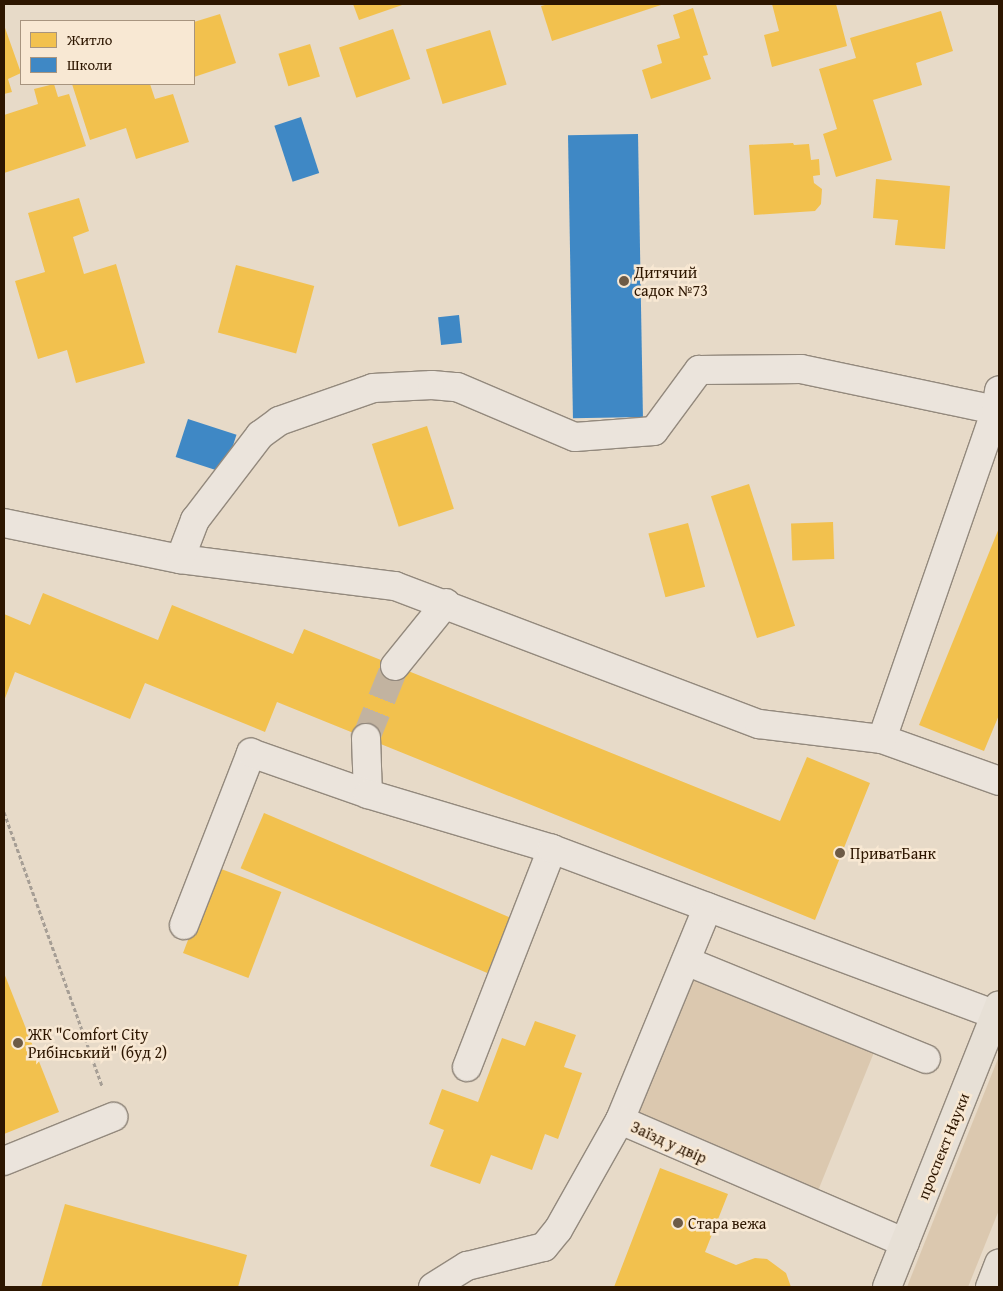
<!DOCTYPE html>
<meta charset="utf-8">
<style>
body{margin:0}
#map{position:relative;width:1003px;height:1291px;overflow:hidden;background:#e7dac8;font-family:"Gentium Book Plus",serif}
div>[style]{position:absolute}
.green>*{inset:0;background:#dbc8af;transform-origin:0 0}
.homes>*{inset:0;background:#f2c14e;transform-origin:0 0}
.schools>*{inset:0;background:#3f88c5;transform-origin:0 0}
.minor-tunnel>*{height:28px;margin-top:-14px;transform-origin:0;background:repeating-linear-gradient(90deg,#c2b3a0 0 28px,transparent 0 42px)}
.path>*{height:3px;margin-top:-1.5px;transform-origin:0;background:repeating-linear-gradient(90deg,#a69e95 0 4px,transparent 0 6.5px)}
.roads{filter:drop-shadow(1px 0 #93897d) drop-shadow(-1px 0 #93897d) drop-shadow(0 1px #93897d) drop-shadow(0 -1px #93897d)}
.minor>*{height:28px;margin:-14px;padding:0 14px;transform-origin:14px;border-radius:14px;background:#ebe4dc}
.major>*{height:28px;margin:-14px;padding:0 14px;transform-origin:14px;border-radius:14px;background:#e7e0d6}
.dots>*{width:14px;height:14px;translate:-50% -50%;box-sizing:border-box;border:2px solid #f8e8d3;border-radius:50%}
span{translate:-50% -50%;white-space:nowrap;text-align:center;line-height:1.15;-webkit-text-stroke:5px #f8e8d3;paint-order:stroke}
.poi-label{font-size:16px;color:#2d1600}
.left{translate:0 -50%;text-align:left}
.street-label{font-size:16px;color:#2d1600}
.frame{position:absolute;inset:0;border:5px solid #2d1600;pointer-events:none}
.legend{position:absolute;left:20px;top:20px;width:175px;height:65px;box-sizing:border-box;background:#f8e8d3;border:1px solid #a7947f;margin:0;padding:6px 9px;list-style:none;font-size:15px;color:#2d1600}
.legend li{display:flex;align-items:center;gap:10px;height:25px}
.legend b{width:25px;border:1px solid #a7947f}
</style>
<div id="map">
<div class="green">
<i style="left:693px;top:977px;width:196px;height:150px;rotate:22deg"></i>
<i style="clip-path:polygon(999px 1056px,999px 1210px,968px 1287px,907px 1287px)"></i>
</div>
<div class="homes">
<i style="clip-path:polygon(353px 4px,405px 4px,359px 20px)"></i>
<i style="clip-path:polygon(549px 4px,664px 4px,552px 41px,541px 6px)"></i>
<i style="clip-path:polygon(772px 4px,836px 4px,847px 46px,772px 67px,764px 35px,779px 31px)"></i>
<i style="clip-path:polygon(693px 8px,708px 55px,703px 56px,711px 79px,651px 99px,642px 70px,662px 63px,657px 45px,680px 38px,673px 15px)"></i>
<i style="clip-path:polygon(941px 11px,953px 51px,916px 63px,922px 85px,873px 100px,892px 160px,836px 177px,823px 134px,837px 129px,819px 69px,856px 58px,850px 38px)"></i>
<i style="clip-path:polygon(220px 14px,236px 63px,194px 77px,194px 22px)"></i>
<i style="clip-path:polygon(4px 25px,21px 73px,8px 79px,12px 92px,4px 94px)"></i>
<i style="left:393px;top:29px;width:53px;height:57px;rotate:71deg"></i>
<i style="left:490px;top:30px;width:57px;height:67px;rotate:73deg"></i>
<i style="left:310px;top:44px;width:34px;height:33px;rotate:73deg"></i>
<i style="clip-path:polygon(54px 84px,58px 97px,69px 94px,86px 146px,4px 173px,4px 115px,38px 104px,34px 89px)"></i>
<i style="clip-path:polygon(72px 84px,150px 84px,155px 99px,173px 94px,189px 142px,136px 159px,126px 128px,90px 140px)"></i>
<i style="clip-path:polygon(793px 143px,794px 145px,809px 144px,811px 160px,819px 159px,820px 175px,813px 176px,814px 183px,822px 189px,821px 204px,815px 211px,754px 215px,749px 145px)"></i>
<i style="clip-path:polygon(876px 179px,950px 186px,945px 249px,895px 245px,898px 220px,873px 218px)"></i>
<i style="clip-path:polygon(79px 198px,89px 231px,73px 237px,84px 274px,116px 264px,145px 363px,76px 383px,67px 350px,38px 359px,15px 281px,45px 272px,28px 213px)"></i>
<i style="left:236px;top:265px;width:81px;height:70px;rotate:15deg"></i>
<i style="left:427px;top:426px;width:87px;height:58px;rotate:72deg"></i>
<i style="left:749px;top:484px;width:149px;height:40px;rotate:72deg"></i>
<i style="left:833px;top:522px;width:37px;height:42px;rotate:88deg"></i>
<i style="left:688px;top:523px;width:66px;height:41px;rotate:75deg"></i>
<i style="clip-path:polygon(999px 528px,999px 715px,984px 751px,919px 725px)"></i>
<i style="clip-path:polygon(43px 593px,158px 640px,172px 605px,293px 654px,304px 629px,780px 821px,807px 757px,870px 783px,815px 920px,277px 702px,265px 732px,145px 683px,130px 719px,15px 672px,4px 701px,4px 614px,30px 625px)"></i>
<i style="left:264px;top:813px;width:268px;height:60px;rotate:23deg"></i>
<i style="left:216px;top:867px;width:70px;height:92px;rotate:21deg"></i>
<i style="clip-path:polygon(4px 973px,59px 1112px,4px 1134px)"></i>
<i style="clip-path:polygon(535px 1021px,576px 1035px,564px 1067px,582px 1073px,558px 1139px,545px 1134px,532px 1170px,491px 1155px,480px 1184px,430px 1166px,444px 1130px,429px 1124px,442px 1089px,478px 1102px,502px 1038px,525px 1046px)"></i>
<i style="clip-path:polygon(660px 1168px,728px 1194px,705px 1252px,736px 1265px,755px 1258px,767px 1259px,786px 1273px,791px 1287px,614px 1287px)"></i>
<i style="clip-path:polygon(65px 1204px,247px 1255px,238px 1287px,41px 1287px)"></i>
</div>
<div class="schools">
<i style="left:301px;top:117px;width:59px;height:28px;rotate:72deg"></i>
<i style="left:638px;top:134px;width:283px;height:70px;rotate:89deg"></i>
<i style="left:459px;top:315px;width:28px;height:21px;rotate:84deg"></i>
<i style="left:188px;top:419px;width:51px;height:40px;rotate:18deg"></i>
</div>
<div class="minor-tunnel">
<i style="left:366px;top:738px;width:78px;rotate:-68.1deg"></i>
</div>
<div class="path">
<i style="left:4px;top:812px;width:291px;rotate:70.3deg"></i>
</div>
<div class="roads">
<div class="minor">
<i style="left:4px;top:523px;width:180px;rotate:11.6deg"></i>
<i style="left:180px;top:559px;width:217px;rotate:7.2deg"></i>
<i style="left:395px;top:586px;width:389px;rotate:20.8deg"></i>
<i style="left:759px;top:724px;width:124px;rotate:7deg"></i>
<i style="left:882px;top:739px;width:124px;rotate:19.7deg"></i>
<i style="left:180px;top:559px;width:42px;rotate:-69deg"></i>
<i style="left:195px;top:520px;width:107px;rotate:-52.6deg"></i>
<i style="left:260px;top:435px;width:24px;rotate:-36deg"></i>
<i style="left:279px;top:421px;width:100px;rotate:-19.3deg"></i>
<i style="left:373px;top:388px;width:59px;rotate:-2.9deg"></i>
<i style="left:432px;top:385px;width:25px;rotate:5deg"></i>
<i style="left:457px;top:387px;width:128px;rotate:23deg"></i>
<i style="left:575px;top:437px;width:79px;rotate:-4.3deg"></i>
<i style="left:654px;top:431px;width:76px;rotate:-53.6deg"></i>
<i style="left:699px;top:370px;width:102px;rotate:-0.6deg"></i>
<i style="left:801px;top:369px;width:199px;rotate:11.9deg"></i>
<i style="left:395px;top:666px;width:81px;rotate:-51deg"></i>
<i style="left:366px;top:738px;width:56px;rotate:88deg"></i>
<i style="left:882px;top:739px;width:348px;rotate:-70.9deg"></i>
<i style="left:996px;top:410px;width:20px;rotate:-81deg"></i>
<i style="left:184px;top:925px;width:185px;rotate:-68.7deg"></i>
<i style="left:251px;top:753px;width:124px;rotate:19.3deg"></i>
<i style="left:368px;top:794px;width:192px;rotate:16.6deg"></i>
<i style="left:686px;top:961px;width:259px;rotate:22.2deg"></i>
<i style="left:467px;top:1067px;width:234px;rotate:-68.7deg"></i>
<i style="left:552px;top:849px;width:474px;rotate:20.5deg"></i>
<i style="left:620px;top:1120px;width:230px;rotate:-67.6deg"></i>
<i style="left:4px;top:1161px;width:118px;rotate:-22deg"></i>
<i style="left:433px;top:1287px;width:40px;rotate:-32deg"></i>
<i style="left:467px;top:1266px;width:79px;rotate:-13.9deg"></i>
<i style="left:544px;top:1247px;width:22px;rotate:-51deg"></i>
<i style="left:558px;top:1230px;width:126px;rotate:-60.6deg"></i>
<i style="left:620px;top:1120px;width:310px;rotate:23.3deg"></i>
</div>
<div class="major">
<i style="left:887px;top:1287px;width:303px;rotate:-68.3deg"></i>
<i style="left:990px;top:1287px;width:25px;rotate:-69deg"></i>
</div>
</div>
<div class="dots">
<i style="left:624px;top:281px;background:#6e5b46"></i>
<i style="left:840px;top:853px;background:#6e5b46"></i>
<i style="left:18px;top:1043px;background:#6e5b46"></i>
<i style="left:678px;top:1223px;background:#6e5b46"></i>
</div>
<div class="poi-label">
<span class="left" style="left:634px;top:281px">Дитячий<br>садок №73</span>
<span class="left" style="left:850px;top:853px">ПриватБанк</span>
<span class="left" style="left:28px;top:1043px">ЖК "Comfort City<br>Рибінський" (буд 2)</span>
<span class="left" style="left:688px;top:1223px">Стара вежа</span>
</div>
<div class="street-label">
<span style="left:669px;top:1142px;rotate:24deg">Заїзд у двір</span>
<span style="left:943px;top:1146px;rotate:-68deg">проспект Науки</span>
</div>
<div class="frame"></div>
<ul class="legend">
<li><b style="height:14px;background:#f2c14e"></b>Житло</li>
<li><b style="height:14px;background:#3f88c5"></b>Школи</li>
</ul>
</div>
